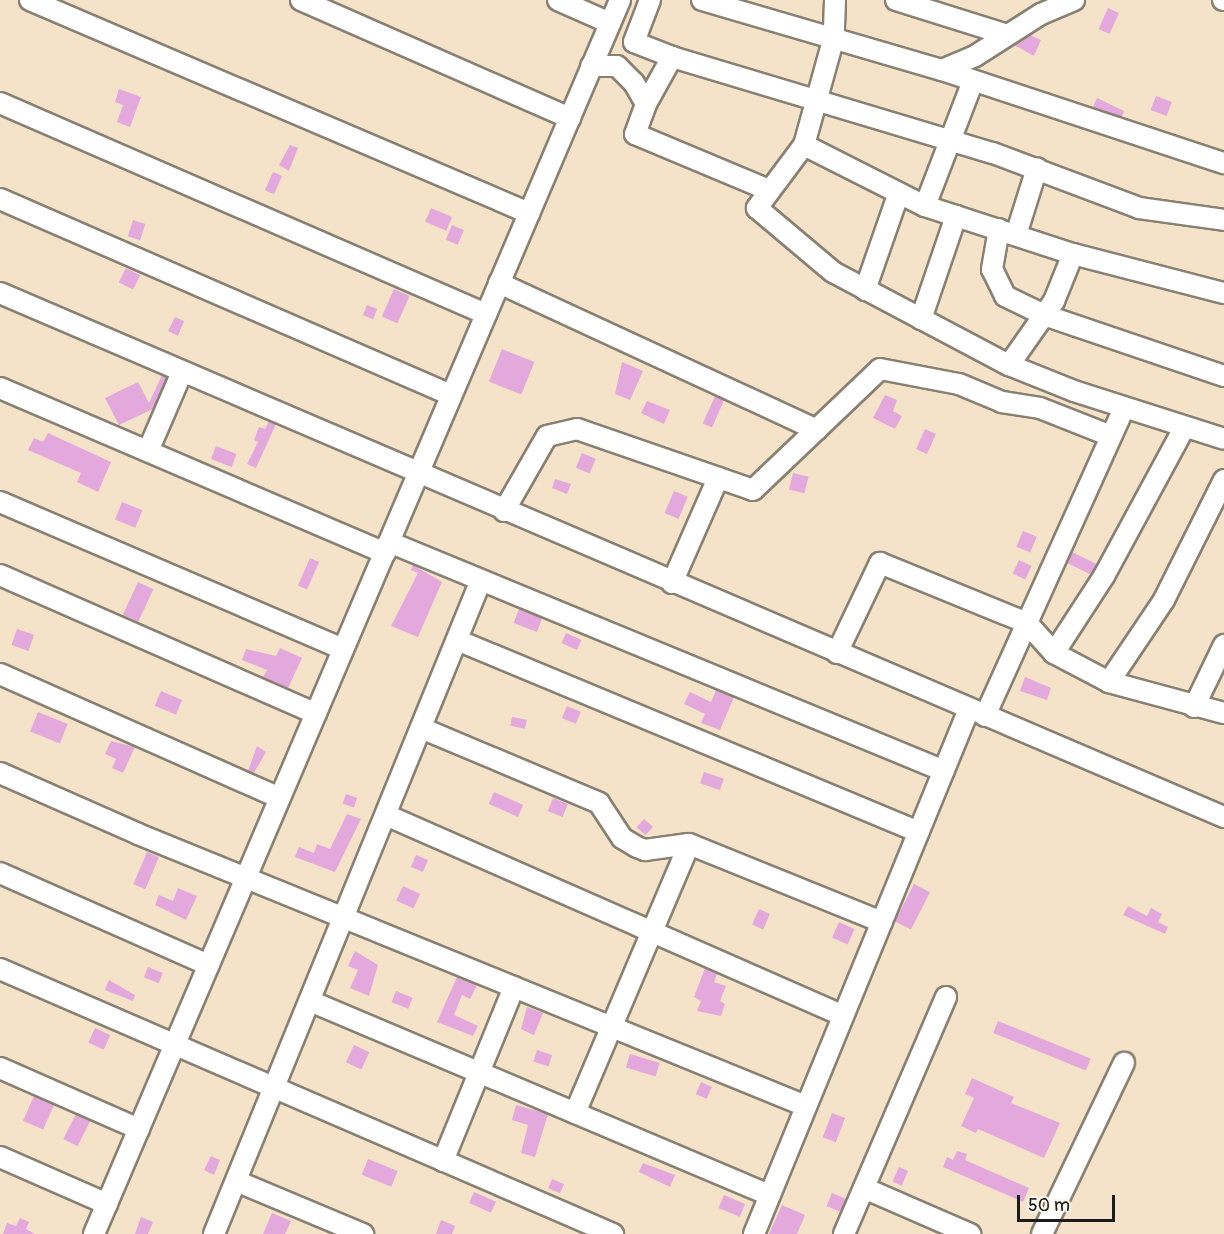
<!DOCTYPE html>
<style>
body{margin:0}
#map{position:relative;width:1224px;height:1234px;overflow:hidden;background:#f4e3c9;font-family:Pangolin,sans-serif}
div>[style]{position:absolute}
.building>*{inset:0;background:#e3a9dc;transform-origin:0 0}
.roads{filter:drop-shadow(2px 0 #888072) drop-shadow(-2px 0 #888072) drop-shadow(0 2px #888072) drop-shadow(0 -2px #888072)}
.minor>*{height:20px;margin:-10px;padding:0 10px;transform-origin:10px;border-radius:10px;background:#fff}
span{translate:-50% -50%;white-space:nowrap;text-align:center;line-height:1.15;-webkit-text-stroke:5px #fbf7ec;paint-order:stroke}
.scale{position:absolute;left:1017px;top:1195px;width:98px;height:27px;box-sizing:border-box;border:3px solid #1c1c1c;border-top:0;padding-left:8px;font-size:18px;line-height:21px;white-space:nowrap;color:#1c1c1c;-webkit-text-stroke:4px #fbf7ec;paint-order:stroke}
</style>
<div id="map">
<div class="building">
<i style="left:1108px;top:8px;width:12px;height:23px;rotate:24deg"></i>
<i style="clip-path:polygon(1030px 35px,1041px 40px,1034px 56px,1014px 45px)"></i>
<i style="clip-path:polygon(119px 89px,141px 97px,130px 127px,117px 122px,123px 105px,115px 102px)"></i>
<i style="left:1156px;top:96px;width:17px;height:15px;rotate:21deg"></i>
<i style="clip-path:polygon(1097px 98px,1124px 111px,1122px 117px,1093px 107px)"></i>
<i style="clip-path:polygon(290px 145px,298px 148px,289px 171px,279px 165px)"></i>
<i style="left:273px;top:172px;width:10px;height:20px;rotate:24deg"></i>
<i style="left:431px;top:208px;width:23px;height:15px;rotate:23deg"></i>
<i style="left:133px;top:220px;width:13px;height:17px;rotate:18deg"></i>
<i style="left:452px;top:225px;width:13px;height:16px;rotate:23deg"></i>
<i style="left:126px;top:268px;width:16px;height:16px;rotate:27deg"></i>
<i style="left:394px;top:289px;width:17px;height:30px;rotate:24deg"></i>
<i style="left:367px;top:305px;width:11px;height:11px;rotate:22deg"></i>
<i style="clip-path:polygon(175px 317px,184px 321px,178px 336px,168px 331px)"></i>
<i style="left:502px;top:349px;width:35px;height:35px;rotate:22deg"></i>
<i style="clip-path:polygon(622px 362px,643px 371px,630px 400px,615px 394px)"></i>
<i style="clip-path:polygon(162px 375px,167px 377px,153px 409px,119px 425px,105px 398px,138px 382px,149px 403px)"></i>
<i style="clip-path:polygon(885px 395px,897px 400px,893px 411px,902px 416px,895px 429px,873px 418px)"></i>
<i style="left:715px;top:396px;width:10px;height:30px;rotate:24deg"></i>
<i style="clip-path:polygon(647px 401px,670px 410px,664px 424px,641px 413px)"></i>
<i style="clip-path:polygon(269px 421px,276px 424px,256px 468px,247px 464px,258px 442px,254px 440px,259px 427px,265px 429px)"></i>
<i style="left:925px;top:429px;width:12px;height:22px;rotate:24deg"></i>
<i style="clip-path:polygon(48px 433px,111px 462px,98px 492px,77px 482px,81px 473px,28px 450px,34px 438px,43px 442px)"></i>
<i style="left:216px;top:446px;width:22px;height:14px;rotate:21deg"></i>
<i style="left:582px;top:453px;width:15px;height:16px;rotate:23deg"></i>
<i style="left:793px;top:473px;width:16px;height:17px;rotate:14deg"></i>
<i style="clip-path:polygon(555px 479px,571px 484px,567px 494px,552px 488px)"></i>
<i style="left:674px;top:491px;width:15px;height:24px;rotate:23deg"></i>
<i style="left:122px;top:502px;width:22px;height:19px;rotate:22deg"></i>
<i style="left:1023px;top:531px;width:15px;height:17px;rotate:23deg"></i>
<i style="left:1072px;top:552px;width:28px;height:12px;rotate:26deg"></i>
<i style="left:310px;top:558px;width:10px;height:30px;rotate:24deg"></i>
<i style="left:1019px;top:560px;width:14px;height:15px;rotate:25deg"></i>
<i style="clip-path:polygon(413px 565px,442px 582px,418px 637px,391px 626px,418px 573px,411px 570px)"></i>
<i style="left:138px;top:582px;width:17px;height:36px;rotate:25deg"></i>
<i style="left:519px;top:609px;width:25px;height:15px;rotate:21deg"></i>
<i style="left:17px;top:629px;width:18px;height:17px;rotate:19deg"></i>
<i style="left:566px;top:633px;width:17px;height:11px;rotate:24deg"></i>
<i style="clip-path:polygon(280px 648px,302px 658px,288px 688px,263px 677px,267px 670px,242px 660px,246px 649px,276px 656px)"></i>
<i style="clip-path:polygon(1025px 677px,1051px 688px,1047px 700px,1020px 691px)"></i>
<i style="clip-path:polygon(716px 690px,734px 697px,720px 730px,701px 723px,705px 714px,684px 704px,690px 692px,711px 702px)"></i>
<i style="left:161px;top:691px;width:23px;height:16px;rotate:23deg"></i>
<i style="left:567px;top:706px;width:15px;height:13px;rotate:23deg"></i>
<i style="left:38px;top:712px;width:32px;height:21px;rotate:22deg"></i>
<i style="left:512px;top:717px;width:15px;height:9px;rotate:11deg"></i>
<i style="clip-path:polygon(111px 741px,135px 747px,123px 773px,112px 768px,116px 759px,105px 754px)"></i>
<i style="clip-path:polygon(257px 746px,266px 752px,254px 773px,248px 771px)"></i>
<i style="left:704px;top:772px;width:21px;height:12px;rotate:19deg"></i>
<i style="left:494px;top:792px;width:32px;height:13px;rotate:24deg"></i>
<i style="left:346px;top:794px;width:12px;height:10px;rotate:20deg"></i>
<i style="left:553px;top:798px;width:16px;height:14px;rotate:22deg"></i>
<i style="clip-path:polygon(347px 814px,361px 819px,335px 872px,295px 857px,299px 847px,314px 853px,317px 844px,330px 849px)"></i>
<i style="left:644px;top:819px;width:12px;height:11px;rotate:42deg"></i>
<i style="left:147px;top:852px;width:13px;height:35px;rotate:23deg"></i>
<i style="left:416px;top:855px;width:13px;height:13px;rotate:23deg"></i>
<i style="left:914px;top:884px;width:18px;height:42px;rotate:27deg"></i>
<i style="left:403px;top:886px;width:19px;height:16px;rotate:25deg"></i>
<i style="clip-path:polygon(178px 888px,197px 896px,186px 920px,155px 905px,159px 895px,173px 901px)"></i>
<i style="clip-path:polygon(1128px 906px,1147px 916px,1151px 908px,1162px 914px,1158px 922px,1168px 927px,1165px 934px,1123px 915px)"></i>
<i style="left:759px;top:909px;width:12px;height:17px;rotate:24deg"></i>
<i style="left:839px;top:922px;width:17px;height:17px;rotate:24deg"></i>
<i style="clip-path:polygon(355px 951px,378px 965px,369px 996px,350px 988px,358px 970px,348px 966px)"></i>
<i style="left:148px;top:967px;width:16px;height:11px;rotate:22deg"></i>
<i style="clip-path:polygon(705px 968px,717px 974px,714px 982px,726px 986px,720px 1001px,725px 1004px,721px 1016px,697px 1011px,701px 1001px,694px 997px)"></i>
<i style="clip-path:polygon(457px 977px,477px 985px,470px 999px,462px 995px,454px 1015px,478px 1026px,473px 1036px,437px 1022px)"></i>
<i style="clip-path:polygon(109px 980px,135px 995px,133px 1001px,105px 990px)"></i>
<i style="left:396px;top:991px;width:18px;height:12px;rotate:22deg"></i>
<i style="clip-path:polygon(527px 1007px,543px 1013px,534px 1035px,521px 1029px)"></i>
<i style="left:998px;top:1021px;width:100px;height:13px;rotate:22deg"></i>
<i style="left:95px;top:1028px;width:17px;height:16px;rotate:25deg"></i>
<i style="left:354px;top:1045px;width:17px;height:19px;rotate:25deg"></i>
<i style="left:537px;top:1050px;width:16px;height:12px;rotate:18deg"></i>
<i style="left:630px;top:1054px;width:31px;height:14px;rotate:17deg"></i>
<i style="clip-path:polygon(972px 1078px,1014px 1097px,1011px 1103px,1060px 1123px,1044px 1158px,978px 1129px,976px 1133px,961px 1126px,974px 1098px,965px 1094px)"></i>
<i style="left:701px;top:1082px;width:12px;height:13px;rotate:24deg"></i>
<i style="left:34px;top:1096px;width:22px;height:27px;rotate:24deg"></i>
<i style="clip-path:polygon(516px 1105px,548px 1114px,535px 1157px,521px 1153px,528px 1125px,512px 1120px)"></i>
<i style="left:832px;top:1113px;width:14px;height:26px;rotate:21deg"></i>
<i style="left:76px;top:1114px;width:16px;height:28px;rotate:27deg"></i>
<i style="clip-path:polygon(957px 1151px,967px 1154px,965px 1160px,1029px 1188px,1023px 1202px,943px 1167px,947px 1157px,953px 1160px)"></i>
<i style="clip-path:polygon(211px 1156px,220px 1160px,214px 1175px,204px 1170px)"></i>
<i style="left:368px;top:1159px;width:32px;height:17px;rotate:22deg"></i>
<i style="clip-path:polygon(643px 1163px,675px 1175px,670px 1187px,639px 1172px)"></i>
<i style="left:899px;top:1167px;width:10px;height:16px;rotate:24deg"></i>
<i style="left:552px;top:1179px;width:13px;height:10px;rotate:23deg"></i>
<i style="left:474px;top:1192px;width:24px;height:12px;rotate:24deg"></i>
<i style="left:832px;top:1193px;width:15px;height:14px;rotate:23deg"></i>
<i style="left:724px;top:1195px;width:23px;height:14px;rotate:23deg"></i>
<i style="clip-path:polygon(782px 1205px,805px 1215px,797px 1234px,769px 1234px)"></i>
<i style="clip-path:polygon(272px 1213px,291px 1221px,285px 1234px,263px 1234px)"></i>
<i style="clip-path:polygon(141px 1217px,153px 1222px,148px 1234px,135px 1234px)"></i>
<i style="clip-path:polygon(20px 1218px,29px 1222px,26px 1229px,35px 1234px,3px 1234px,7px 1223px,16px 1226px)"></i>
<i style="clip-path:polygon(441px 1220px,455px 1226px,452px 1234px,436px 1234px)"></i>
</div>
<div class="roads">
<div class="minor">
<i style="left:30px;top:0;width:543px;rotate:23.12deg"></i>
<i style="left:301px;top:0;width:294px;rotate:23.7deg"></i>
<i style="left:558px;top:0;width:57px;rotate:23.9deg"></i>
<i style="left:650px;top:0;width:45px;rotate:110.9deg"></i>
<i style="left:634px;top:42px;width:41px;rotate:21.5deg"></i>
<i style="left:672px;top:57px;width:335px;rotate:16.7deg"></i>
<i style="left:993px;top:153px;width:156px;rotate:20.6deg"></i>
<i style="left:1139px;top:208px;width:86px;rotate:8deg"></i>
<i style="left:702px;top:0;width:250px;rotate:16.3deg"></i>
<i style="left:942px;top:70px;width:36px;rotate:-23deg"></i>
<i style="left:975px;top:56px;width:78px;rotate:-32.5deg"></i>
<i style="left:1041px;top:14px;width:36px;rotate:-23deg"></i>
<i style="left:835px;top:0;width:37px;rotate:92deg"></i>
<i style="left:834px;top:37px;width:112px;rotate:105.5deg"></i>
<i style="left:804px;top:145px;width:79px;rotate:126.7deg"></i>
<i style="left:757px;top:208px;width:99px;rotate:40.1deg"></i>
<i style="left:833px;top:272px;width:199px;rotate:27.9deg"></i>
<i style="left:1009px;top:365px;width:70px;rotate:21.8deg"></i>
<i style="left:1074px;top:391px;width:157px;rotate:17.7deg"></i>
<i style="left:896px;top:0;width:117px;rotate:17.4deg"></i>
<i style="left:1223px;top:0;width:1px"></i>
<i style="left:591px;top:66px;width:26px"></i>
<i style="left:617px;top:66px;width:24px;rotate:45deg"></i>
<i style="left:634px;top:83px;width:24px;rotate:60deg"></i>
<i style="left:646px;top:104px;width:32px;rotate:110deg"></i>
<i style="left:635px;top:134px;width:145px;rotate:22.7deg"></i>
<i style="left:942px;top:70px;width:297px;rotate:18.3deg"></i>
<i style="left:0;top:103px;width:530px;rotate:23.47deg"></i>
<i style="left:646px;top:104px;width:54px;rotate:-61deg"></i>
<i style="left:804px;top:145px;width:136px;rotate:26.8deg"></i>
<i style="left:925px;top:206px;width:156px;rotate:18deg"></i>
<i style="left:1073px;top:254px;width:51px;rotate:112deg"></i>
<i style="left:1054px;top:301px;width:78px;rotate:125.1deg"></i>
<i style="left:0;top:199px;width:492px;rotate:23.5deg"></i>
<i style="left:925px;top:206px;width:134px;rotate:-69deg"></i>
<i style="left:999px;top:229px;width:41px;rotate:99.9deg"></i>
<i style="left:992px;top:269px;width:30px;rotate:64deg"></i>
<i style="left:1005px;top:296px;width:43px;rotate:26deg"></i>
<i style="left:1044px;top:315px;width:190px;rotate:18.7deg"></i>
<i style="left:1016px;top:235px;width:70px;rotate:-72.6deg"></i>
<i style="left:1073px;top:254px;width:156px;rotate:14.5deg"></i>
<i style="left:499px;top:283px;width:350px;rotate:24.8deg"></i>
<i style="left:865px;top:290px;width:101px;rotate:-70.8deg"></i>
<i style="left:0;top:293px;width:1331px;rotate:23.18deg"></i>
<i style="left:921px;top:319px;width:109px;rotate:-71.2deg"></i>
<i style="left:0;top:388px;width:419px;rotate:23.2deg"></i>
<i style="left:148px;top:451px;width:86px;rotate:-66.7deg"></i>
<i style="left:1224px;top:480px;width:134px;rotate:116.6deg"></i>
<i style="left:1164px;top:600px;width:99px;rotate:123.9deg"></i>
<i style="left:1109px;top:682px;width:119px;rotate:15.1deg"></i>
<i style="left:0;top:502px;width:373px;rotate:23.2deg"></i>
<i style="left:504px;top:511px;width:86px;rotate:-60.2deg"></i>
<i style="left:547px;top:436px;width:31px;rotate:-13deg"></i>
<i style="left:577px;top:429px;width:186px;rotate:19.1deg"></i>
<i style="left:753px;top:490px;width:175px;rotate:-43.6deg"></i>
<i style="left:880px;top:369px;width:80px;rotate:10.8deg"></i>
<i style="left:959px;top:384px;width:47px;rotate:22.7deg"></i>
<i style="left:1002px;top:402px;width:38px;rotate:9deg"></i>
<i style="left:1040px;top:408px;width:76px;rotate:21.5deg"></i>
<i style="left:389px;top:542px;width:600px;rotate:22.42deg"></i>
<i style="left:0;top:575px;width:345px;rotate:23.7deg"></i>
<i style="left:672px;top:583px;width:115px;rotate:-66.3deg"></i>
<i style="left:457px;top:640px;width:500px;rotate:22.57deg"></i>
<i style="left:837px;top:653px;width:100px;rotate:-64.5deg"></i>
<i style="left:880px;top:563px;width:159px;rotate:22.2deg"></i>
<i style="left:1027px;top:623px;width:40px;rotate:48deg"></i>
<i style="left:0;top:674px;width:306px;rotate:23.9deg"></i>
<i style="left:1109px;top:682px;width:62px;rotate:-152.2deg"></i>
<i style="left:1054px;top:653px;width:92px;rotate:-57deg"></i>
<i style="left:1104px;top:576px;width:168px;rotate:-61.6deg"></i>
<i style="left:1194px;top:707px;width:69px;rotate:-64.2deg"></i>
<i style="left:985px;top:716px;width:338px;rotate:-65.7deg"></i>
<i style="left:421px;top:728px;width:193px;rotate:22.8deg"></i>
<i style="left:599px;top:803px;width:42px;rotate:56.7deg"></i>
<i style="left:622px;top:838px;width:17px;rotate:31deg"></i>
<i style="left:637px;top:847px;width:9px;rotate:21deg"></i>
<i style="left:645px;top:850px;width:44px;rotate:-7.8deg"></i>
<i style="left:689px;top:844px;width:208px;rotate:22deg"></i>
<i style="left:0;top:773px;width:151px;rotate:23.8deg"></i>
<i style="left:138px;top:834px;width:721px;rotate:22.16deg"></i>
<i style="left:386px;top:815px;width:499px;rotate:23.7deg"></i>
<i style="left:0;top:873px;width:228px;rotate:23.8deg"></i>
<i style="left:0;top:969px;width:668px;rotate:23.38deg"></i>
<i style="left:310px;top:1001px;width:499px;rotate:22.9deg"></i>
<i style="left:0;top:1068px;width:152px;rotate:23.7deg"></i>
<i style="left:575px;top:1113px;width:292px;rotate:-67deg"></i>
<i style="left:0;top:1157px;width:117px;rotate:23.7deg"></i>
<i style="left:443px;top:1161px;width:188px;rotate:-67.8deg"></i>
<i style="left:236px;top:1181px;width:138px;rotate:22.7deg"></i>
<i style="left:864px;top:1188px;width:116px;rotate:23.5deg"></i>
<i style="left:94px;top:1234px;width:1341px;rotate:-66.91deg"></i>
<i style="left:214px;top:1234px;width:706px;rotate:-67.79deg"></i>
<i style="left:754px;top:1234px;width:567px;rotate:-67.73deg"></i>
<i style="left:844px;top:1234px;width:258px;rotate:-66.7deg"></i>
<i style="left:1042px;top:1234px;width:190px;rotate:-64.4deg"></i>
</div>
</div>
<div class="scale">50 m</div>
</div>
